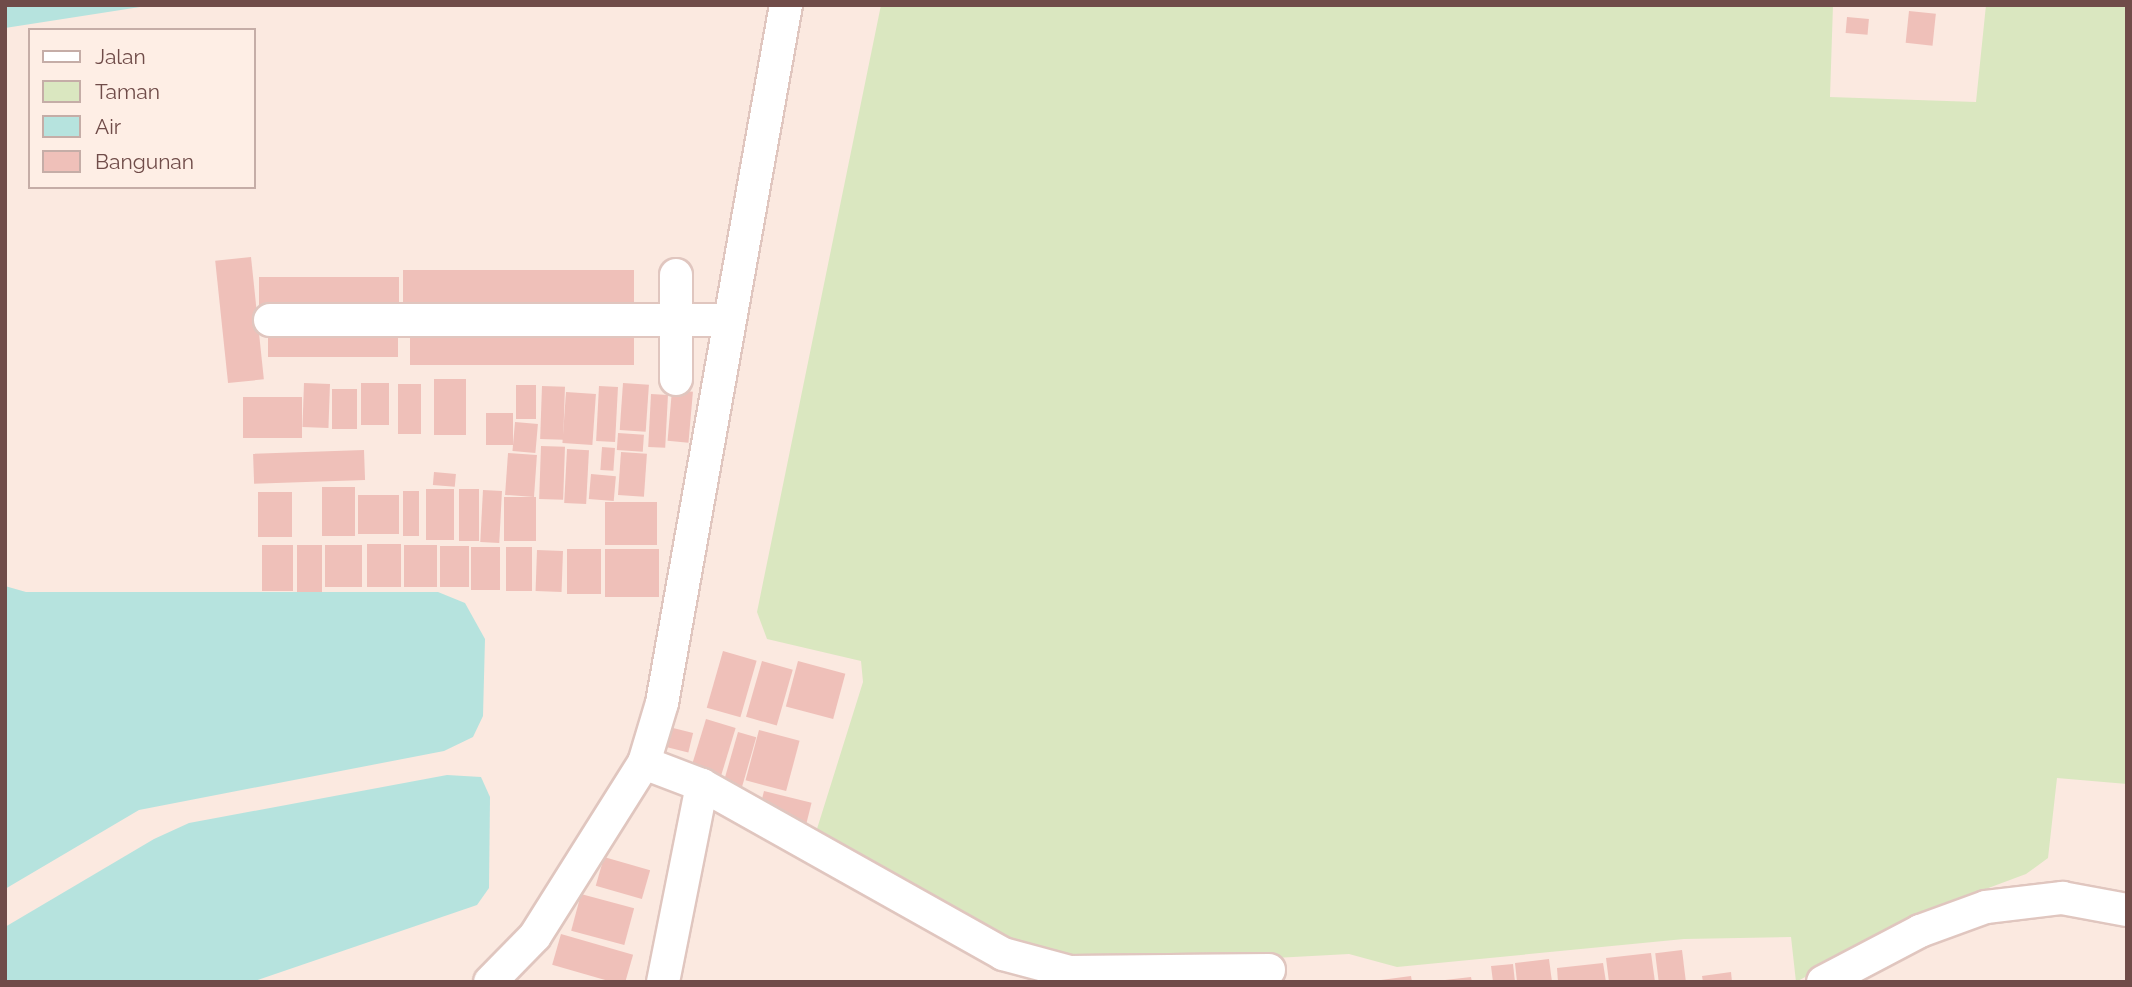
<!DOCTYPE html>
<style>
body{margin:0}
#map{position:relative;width:2132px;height:987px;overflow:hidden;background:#fbe9e0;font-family:Raleway,sans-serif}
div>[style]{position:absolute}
.green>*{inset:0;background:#dae7c0}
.water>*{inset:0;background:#b6e3de}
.building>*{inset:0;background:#efc0b9;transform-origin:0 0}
.roads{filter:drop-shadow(2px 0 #e0c6bf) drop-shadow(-2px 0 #e0c6bf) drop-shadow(0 2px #e0c6bf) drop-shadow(0 -2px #e0c6bf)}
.minor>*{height:32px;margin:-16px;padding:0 16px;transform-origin:16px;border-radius:16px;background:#fff}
span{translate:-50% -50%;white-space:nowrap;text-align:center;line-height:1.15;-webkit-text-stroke:5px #feeee5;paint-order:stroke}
.frame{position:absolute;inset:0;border:7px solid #704c49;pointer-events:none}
.legend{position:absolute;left:28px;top:28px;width:228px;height:161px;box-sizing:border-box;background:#feeee5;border:2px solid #c5ada7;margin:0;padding:9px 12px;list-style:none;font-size:21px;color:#704c49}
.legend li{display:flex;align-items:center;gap:14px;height:35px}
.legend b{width:35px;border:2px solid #c5ada7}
</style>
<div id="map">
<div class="green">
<i style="clip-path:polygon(881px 5px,1833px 5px,1830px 97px,1976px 102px,1986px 5px,2127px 5px,2127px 784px,2057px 778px,2048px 858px,2026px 874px,1924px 912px,1796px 982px,1791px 937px,1684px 939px,1397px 967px,1349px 954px,1101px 967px,1039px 954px,980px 930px,816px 832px,863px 682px,861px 661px,767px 639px,757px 612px)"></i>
</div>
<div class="water">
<i style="clip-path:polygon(5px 5px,153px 5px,5px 28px)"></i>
<i style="clip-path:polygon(5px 586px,26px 592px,438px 592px,465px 603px,485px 639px,483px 716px,473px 737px,444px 751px,139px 810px,5px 889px)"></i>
<i style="clip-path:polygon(447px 775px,481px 777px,490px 797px,489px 888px,477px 905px,252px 982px,5px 982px,5px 927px,154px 839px,189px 823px)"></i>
</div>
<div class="building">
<i style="left:1909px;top:11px;width:27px;height:32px;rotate:6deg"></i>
<i style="left:1847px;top:17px;width:22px;height:16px;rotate:5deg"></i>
<i style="left:251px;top:257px;width:123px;height:36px;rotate:84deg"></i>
<i style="left:634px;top:270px;width:40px;height:231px;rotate:90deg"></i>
<i style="left:259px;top:277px;width:140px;height:30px"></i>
<i style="left:634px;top:327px;width:38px;height:224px;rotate:90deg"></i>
<i style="left:268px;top:332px;width:130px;height:25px"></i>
<i style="left:434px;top:379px;width:32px;height:56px"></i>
<i style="left:304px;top:383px;width:26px;height:44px;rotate:2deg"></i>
<i style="left:361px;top:383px;width:28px;height:42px"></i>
<i style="left:623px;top:383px;width:26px;height:47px;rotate:4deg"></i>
<i style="left:398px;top:384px;width:23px;height:50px"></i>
<i style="left:516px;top:385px;width:20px;height:34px"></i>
<i style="left:542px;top:386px;width:23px;height:53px;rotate:2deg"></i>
<i style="left:599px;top:386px;width:19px;height:55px;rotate:3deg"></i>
<i style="left:332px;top:389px;width:25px;height:40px"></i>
<i style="left:672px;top:390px;width:21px;height:51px;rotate:5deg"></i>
<i style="left:566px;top:392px;width:30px;height:51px;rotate:4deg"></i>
<i style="left:651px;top:394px;width:17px;height:53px;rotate:3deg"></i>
<i style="left:243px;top:397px;width:59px;height:41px"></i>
<i style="left:486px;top:413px;width:27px;height:32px"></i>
<i style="left:515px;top:422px;width:23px;height:29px;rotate:5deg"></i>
<i style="left:618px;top:433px;width:26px;height:17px;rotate:4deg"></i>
<i style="left:541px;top:446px;width:24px;height:53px;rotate:2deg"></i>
<i style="left:602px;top:447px;width:13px;height:23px;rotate:4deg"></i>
<i style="left:567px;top:449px;width:22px;height:54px;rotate:3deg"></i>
<i style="left:364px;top:450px;width:30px;height:111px;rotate:88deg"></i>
<i style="left:621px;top:452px;width:26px;height:43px;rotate:4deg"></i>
<i style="left:508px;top:453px;width:29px;height:42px;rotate:4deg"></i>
<i style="left:434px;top:472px;width:22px;height:13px;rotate:5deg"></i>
<i style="left:591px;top:474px;width:25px;height:25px;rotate:5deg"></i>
<i style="left:322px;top:487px;width:33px;height:49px"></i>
<i style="left:426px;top:489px;width:28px;height:51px"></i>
<i style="left:459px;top:489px;width:20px;height:52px"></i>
<i style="left:483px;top:490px;width:19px;height:52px;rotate:3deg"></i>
<i style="left:403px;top:491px;width:16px;height:45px"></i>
<i style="left:258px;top:492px;width:34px;height:45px"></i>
<i style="left:358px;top:495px;width:41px;height:39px"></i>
<i style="left:536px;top:497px;width:44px;height:32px;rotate:90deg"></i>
<i style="left:657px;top:502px;width:43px;height:52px;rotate:90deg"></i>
<i style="left:367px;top:544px;width:34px;height:43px"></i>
<i style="left:262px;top:545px;width:31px;height:46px"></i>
<i style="left:322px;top:545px;width:47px;height:25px;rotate:90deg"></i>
<i style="left:325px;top:545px;width:37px;height:42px"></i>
<i style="left:437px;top:545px;width:42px;height:33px;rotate:90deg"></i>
<i style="left:440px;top:546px;width:29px;height:41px"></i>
<i style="left:471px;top:547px;width:29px;height:43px"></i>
<i style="left:506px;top:547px;width:26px;height:44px"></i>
<i style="left:567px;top:549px;width:34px;height:45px"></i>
<i style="left:605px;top:549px;width:54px;height:48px"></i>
<i style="left:537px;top:550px;width:26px;height:41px;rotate:2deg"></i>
<i style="left:723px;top:651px;width:35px;height:59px;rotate:16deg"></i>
<i style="left:762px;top:661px;width:32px;height:58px;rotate:16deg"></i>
<i style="left:798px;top:661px;width:49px;height:47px;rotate:15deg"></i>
<i style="left:706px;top:719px;width:31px;height:58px;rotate:17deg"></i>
<i style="left:665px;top:726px;width:29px;height:20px;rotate:14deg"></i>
<i style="left:759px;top:730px;width:42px;height:52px;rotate:15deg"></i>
<i style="left:738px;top:732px;width:19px;height:51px;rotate:16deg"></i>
<i style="left:764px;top:791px;width:49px;height:25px;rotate:14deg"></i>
<i style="left:604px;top:857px;width:48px;height:30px;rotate:16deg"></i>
<i style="left:581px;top:894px;width:55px;height:38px;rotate:15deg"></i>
<i style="left:561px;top:934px;width:75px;height:32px;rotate:16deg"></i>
<i style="left:1682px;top:950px;width:32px;height:27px;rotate:83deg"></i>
<i style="clip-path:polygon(1651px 953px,1655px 982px,1609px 982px,1606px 958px)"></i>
<i style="clip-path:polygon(1549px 959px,1552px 982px,1517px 982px,1515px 963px)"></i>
<i style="clip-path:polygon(1603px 963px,1606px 982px,1558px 982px,1557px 968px)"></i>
<i style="clip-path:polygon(1513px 964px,1515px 982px,1493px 982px,1491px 966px)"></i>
<i style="clip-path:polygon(1731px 972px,1732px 982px,1703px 982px,1702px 976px)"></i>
<i style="clip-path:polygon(1411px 976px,1412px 982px,1381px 982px,1381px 980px)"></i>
<i style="clip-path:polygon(1471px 977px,1472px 982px,1445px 982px,1445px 980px)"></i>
</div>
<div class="roads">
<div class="minor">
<i style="left:270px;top:320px;width:456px"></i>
<i style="left:676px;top:379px;width:104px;rotate:-90deg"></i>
<i style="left:644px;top:763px;width:62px;rotate:20.8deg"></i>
<i style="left:702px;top:785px;width:345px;rotate:29.3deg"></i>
<i style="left:1003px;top:954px;width:69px;rotate:15deg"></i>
<i style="left:1070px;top:972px;width:199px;rotate:-0.6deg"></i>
<i style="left:490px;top:982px;width:64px;rotate:-45.6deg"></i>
<i style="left:535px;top:936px;width:204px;rotate:-57.8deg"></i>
<i style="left:644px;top:763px;width:63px;rotate:-73.3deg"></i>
<i style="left:662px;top:703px;width:709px;rotate:-79.93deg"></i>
<i style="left:663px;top:982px;width:201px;rotate:-78.8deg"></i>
<i style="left:1823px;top:982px;width:110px;rotate:-27.7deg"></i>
<i style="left:1920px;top:931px;width:70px;rotate:-20deg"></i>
<i style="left:1986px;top:907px;width:77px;rotate:-6.8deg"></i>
<i style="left:2062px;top:898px;width:66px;rotate:10.5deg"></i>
</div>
</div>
<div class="frame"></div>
<ul class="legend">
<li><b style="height:9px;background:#fff"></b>Jalan</li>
<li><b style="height:19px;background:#dae7c0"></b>Taman</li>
<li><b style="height:19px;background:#b6e3de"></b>Air</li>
<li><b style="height:19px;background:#efc0b9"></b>Bangunan</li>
</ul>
</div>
